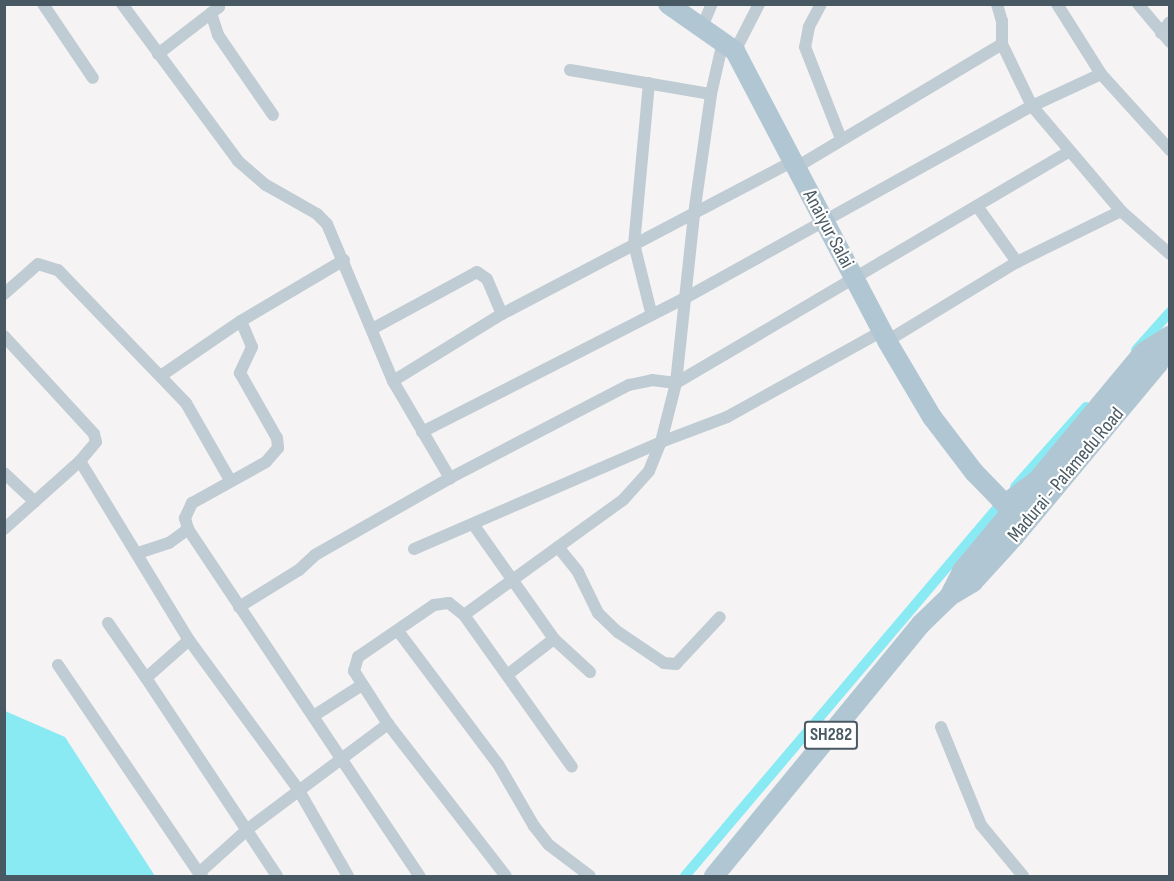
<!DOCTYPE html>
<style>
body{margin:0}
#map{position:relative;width:1174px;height:881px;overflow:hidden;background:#f5f3f3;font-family:"Sofia Sans Condensed",sans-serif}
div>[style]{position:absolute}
.water>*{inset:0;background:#8aeaf4}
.canal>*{height:10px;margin:-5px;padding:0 5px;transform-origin:5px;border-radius:5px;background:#8aeaf4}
.street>*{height:12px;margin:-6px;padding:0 6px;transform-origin:6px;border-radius:6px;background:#c0ccd3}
.primary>*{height:20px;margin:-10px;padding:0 10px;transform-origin:10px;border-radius:10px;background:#b1c6d3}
span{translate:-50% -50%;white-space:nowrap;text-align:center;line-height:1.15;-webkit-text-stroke:4.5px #fff;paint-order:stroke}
.shield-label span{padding:2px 4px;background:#fff;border:2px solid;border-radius:4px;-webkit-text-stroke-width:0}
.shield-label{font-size:18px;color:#485963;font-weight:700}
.street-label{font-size:20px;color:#485963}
.frame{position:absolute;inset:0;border:6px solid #485963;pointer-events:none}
</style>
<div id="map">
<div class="water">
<i style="clip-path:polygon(5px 711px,65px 737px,155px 876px,5px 876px)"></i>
</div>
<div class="canal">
<i style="left:1136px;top:350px;width:51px;rotate:-48.2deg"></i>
<i style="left:1015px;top:487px;width:107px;rotate:-48.4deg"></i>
<i style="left:685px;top:876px;width:494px;rotate:-49.7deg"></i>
</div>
<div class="street">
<i style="left:43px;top:4px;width:89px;rotate:56deg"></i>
<i style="left:122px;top:4px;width:195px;rotate:53.5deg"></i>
<i style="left:238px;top:161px;width:37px;rotate:41deg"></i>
<i style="left:266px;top:185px;width:59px;rotate:29.6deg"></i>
<i style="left:317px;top:214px;width:14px;rotate:45deg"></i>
<i style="left:327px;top:224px;width:170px;rotate:67.2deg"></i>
<i style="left:393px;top:381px;width:113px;rotate:59.6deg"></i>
<i style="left:450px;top:478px;width:202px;rotate:-27.5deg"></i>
<i style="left:629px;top:385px;width:24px;rotate:-12deg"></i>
<i style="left:652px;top:380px;width:24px;rotate:7deg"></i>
<i style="left:676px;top:383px;width:455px;rotate:-30.5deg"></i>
<i style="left:821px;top:4px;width:26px;rotate:118deg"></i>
<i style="left:809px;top:27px;width:20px;rotate:101deg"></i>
<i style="left:805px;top:47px;width:99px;rotate:68.6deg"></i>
<i style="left:997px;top:4px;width:18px;rotate:74deg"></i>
<i style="left:1002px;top:21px;width:23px;rotate:90deg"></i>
<i style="left:1002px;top:44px;width:69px;rotate:64.2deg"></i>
<i style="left:1032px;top:106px;width:138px;rotate:49.7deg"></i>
<i style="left:1121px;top:211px;width:65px;rotate:41.3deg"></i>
<i style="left:1057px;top:4px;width:83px;rotate:57.8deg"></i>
<i style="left:1101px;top:74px;width:103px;rotate:47.8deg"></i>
<i style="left:1138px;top:4px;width:50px;rotate:49.9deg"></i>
<i style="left:211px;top:13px;width:23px;rotate:72deg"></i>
<i style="left:218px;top:35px;width:97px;rotate:55.5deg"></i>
<i style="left:702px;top:27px;width:25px;rotate:-67deg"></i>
<i style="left:1161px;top:33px;width:14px;rotate:-51deg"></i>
<i style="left:735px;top:51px;width:53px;rotate:-62.9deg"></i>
<i style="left:158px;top:54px;width:77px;rotate:-37.6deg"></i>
<i style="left:219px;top:7px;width:4px;rotate:-124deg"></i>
<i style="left:570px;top:70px;width:143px;rotate:9.7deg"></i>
<i style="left:649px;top:83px;width:162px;rotate:95.3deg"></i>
<i style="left:634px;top:244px;width:70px;rotate:76deg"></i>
<i style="left:795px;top:168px;width:241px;rotate:-30.9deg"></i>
<i style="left:977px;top:206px;width:69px;rotate:54.5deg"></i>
<i style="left:344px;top:260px;width:120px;rotate:149.4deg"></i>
<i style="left:241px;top:321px;width:28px;rotate:67deg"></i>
<i style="left:252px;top:347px;width:29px;rotate:115deg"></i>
<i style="left:240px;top:373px;width:75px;rotate:60.4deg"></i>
<i style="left:277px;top:438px;width:10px;rotate:84deg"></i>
<i style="left:278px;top:448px;width:18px;rotate:131deg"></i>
<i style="left:266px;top:462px;width:85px;rotate:151deg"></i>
<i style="left:192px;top:503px;width:17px;rotate:115deg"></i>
<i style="left:185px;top:518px;width:11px;rotate:75deg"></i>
<i style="left:188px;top:529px;width:417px;rotate:56.3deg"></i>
<i style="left:4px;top:294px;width:45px;rotate:-41.4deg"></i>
<i style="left:38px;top:264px;width:21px;rotate:17deg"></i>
<i style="left:58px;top:270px;width:185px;rotate:46.1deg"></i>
<i style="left:186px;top:403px;width:89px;rotate:60.3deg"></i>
<i style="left:372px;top:329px;width:119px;rotate:-28.5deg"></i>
<i style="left:477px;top:272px;width:12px;rotate:35deg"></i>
<i style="left:487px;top:279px;width:38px;rotate:67deg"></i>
<i style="left:4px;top:336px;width:133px;rotate:47.4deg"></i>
<i style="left:94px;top:434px;width:8px;rotate:76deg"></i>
<i style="left:96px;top:442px;width:25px;rotate:130deg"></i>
<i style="left:887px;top:341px;width:152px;rotate:-31.3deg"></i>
<i style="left:1017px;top:262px;width:116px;rotate:-26.1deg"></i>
<i style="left:162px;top:375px;width:96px;rotate:-34.4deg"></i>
<i style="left:393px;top:381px;width:128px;rotate:-31.6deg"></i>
<i style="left:502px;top:314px;width:327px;rotate:-27.7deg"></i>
<i style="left:422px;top:432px;width:297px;rotate:-27deg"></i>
<i style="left:687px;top:297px;width:394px;rotate:-29deg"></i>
<i style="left:1032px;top:106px;width:76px;rotate:-24.9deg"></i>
<i style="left:4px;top:473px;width:42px;rotate:43.1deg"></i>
<i style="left:473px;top:524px;width:141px;rotate:54.8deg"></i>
<i style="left:554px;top:639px;width:49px;rotate:42.5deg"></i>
<i style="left:4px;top:529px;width:102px;rotate:-41.8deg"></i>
<i style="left:80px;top:461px;width:210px;rotate:58.7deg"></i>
<i style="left:189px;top:640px;width:185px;rotate:53.8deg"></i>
<i style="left:298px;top:789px;width:100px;rotate:60.1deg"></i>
<i style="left:558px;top:547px;width:32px;rotate:51deg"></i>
<i style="left:578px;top:572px;width:46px;rotate:64deg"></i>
<i style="left:598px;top:613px;width:28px;rotate:44deg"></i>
<i style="left:618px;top:632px;width:55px;rotate:34deg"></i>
<i style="left:664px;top:663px;width:12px;rotate:5deg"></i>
<i style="left:676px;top:664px;width:64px;rotate:-46.9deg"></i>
<i style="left:414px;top:549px;width:269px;rotate:-23.4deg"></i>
<i style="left:661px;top:442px;width:61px;rotate:-75.7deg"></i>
<i style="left:676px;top:383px;width:170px;rotate:-83.9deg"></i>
<i style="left:694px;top:214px;width:121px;rotate:-81.9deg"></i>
<i style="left:711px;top:94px;width:54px;rotate:-77.2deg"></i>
<i style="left:138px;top:553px;width:33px;rotate:-18deg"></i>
<i style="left:169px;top:543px;width:24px;rotate:-36deg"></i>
<i style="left:239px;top:607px;width:70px;rotate:-31.7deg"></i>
<i style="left:299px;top:570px;width:22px;rotate:-43deg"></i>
<i style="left:315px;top:555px;width:155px;rotate:-29.7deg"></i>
<i style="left:464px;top:615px;width:186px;rotate:54.6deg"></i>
<i style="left:108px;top:623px;width:67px;rotate:55.4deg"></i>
<i style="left:398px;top:631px;width:166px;rotate:53.1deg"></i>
<i style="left:498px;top:764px;width:72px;rotate:59.9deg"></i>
<i style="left:534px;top:826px;width:24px;rotate:52deg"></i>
<i style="left:549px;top:845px;width:51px;rotate:37.1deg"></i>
<i style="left:189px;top:640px;width:57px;rotate:138.5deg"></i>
<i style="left:146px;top:678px;width:237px;rotate:56.5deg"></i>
<i style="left:58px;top:665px;width:251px;rotate:55.9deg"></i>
<i style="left:507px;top:675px;width:59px;rotate:-37.5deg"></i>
<i style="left:315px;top:715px;width:56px;rotate:-32.6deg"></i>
<i style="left:388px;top:724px;width:192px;rotate:52.2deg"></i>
<i style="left:941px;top:727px;width:106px;rotate:67.8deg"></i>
<i style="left:981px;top:825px;width:66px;rotate:50.5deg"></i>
<i style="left:202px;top:876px;width:4px;rotate:-135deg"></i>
<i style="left:199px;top:873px;width:67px;rotate:-42deg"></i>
<i style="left:249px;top:828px;width:174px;rotate:-36.8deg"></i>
<i style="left:388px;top:724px;width:63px;rotate:-122.7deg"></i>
<i style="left:354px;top:671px;width:15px;rotate:-74deg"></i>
<i style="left:358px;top:657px;width:92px;rotate:-34.4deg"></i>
<i style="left:434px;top:605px;width:15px;rotate:-8deg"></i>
<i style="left:449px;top:603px;width:19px;rotate:39deg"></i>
<i style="left:464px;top:615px;width:196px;rotate:-35.9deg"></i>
<i style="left:623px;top:500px;width:39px;rotate:-48deg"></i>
<i style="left:649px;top:471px;width:31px;rotate:-68deg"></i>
<i style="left:661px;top:442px;width:71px;rotate:-20.7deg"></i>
<i style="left:727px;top:417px;width:177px;rotate:-29deg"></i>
</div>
<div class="primary">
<i style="left:668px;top:4px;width:82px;rotate:35deg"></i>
<i style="left:735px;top:51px;width:327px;rotate:62.3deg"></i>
<i style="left:887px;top:341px;width:88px;rotate:59.4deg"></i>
<i style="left:932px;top:417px;width:69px;rotate:52.6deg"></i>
<i style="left:974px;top:472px;width:45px;rotate:45.9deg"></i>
<i style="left:1005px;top:504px;width:51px;rotate:-36.2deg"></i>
<i style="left:950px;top:595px;width:27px;rotate:-63deg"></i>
<i style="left:962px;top:571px;width:285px;rotate:-50.3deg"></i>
<i style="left:1144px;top:352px;width:31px;rotate:-32deg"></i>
<i style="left:714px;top:876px;width:326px;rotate:-50.6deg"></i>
<i style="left:921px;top:624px;width:40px;rotate:-44deg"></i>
<i style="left:950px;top:596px;width:27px;rotate:-31deg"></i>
<i style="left:973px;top:582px;width:61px;rotate:-47.7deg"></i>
<i style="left:1014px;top:537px;width:225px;rotate:-50.2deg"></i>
<i style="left:1158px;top:364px;width:24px;rotate:-73deg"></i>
</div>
<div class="shield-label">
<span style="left:831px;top:735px">SH282</span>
</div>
<div class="street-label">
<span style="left:828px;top:229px;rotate:62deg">Anaiyur Salai</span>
<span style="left:1066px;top:475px;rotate:-50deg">Madurai - Palamedu Road</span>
</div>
<div class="frame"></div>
</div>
